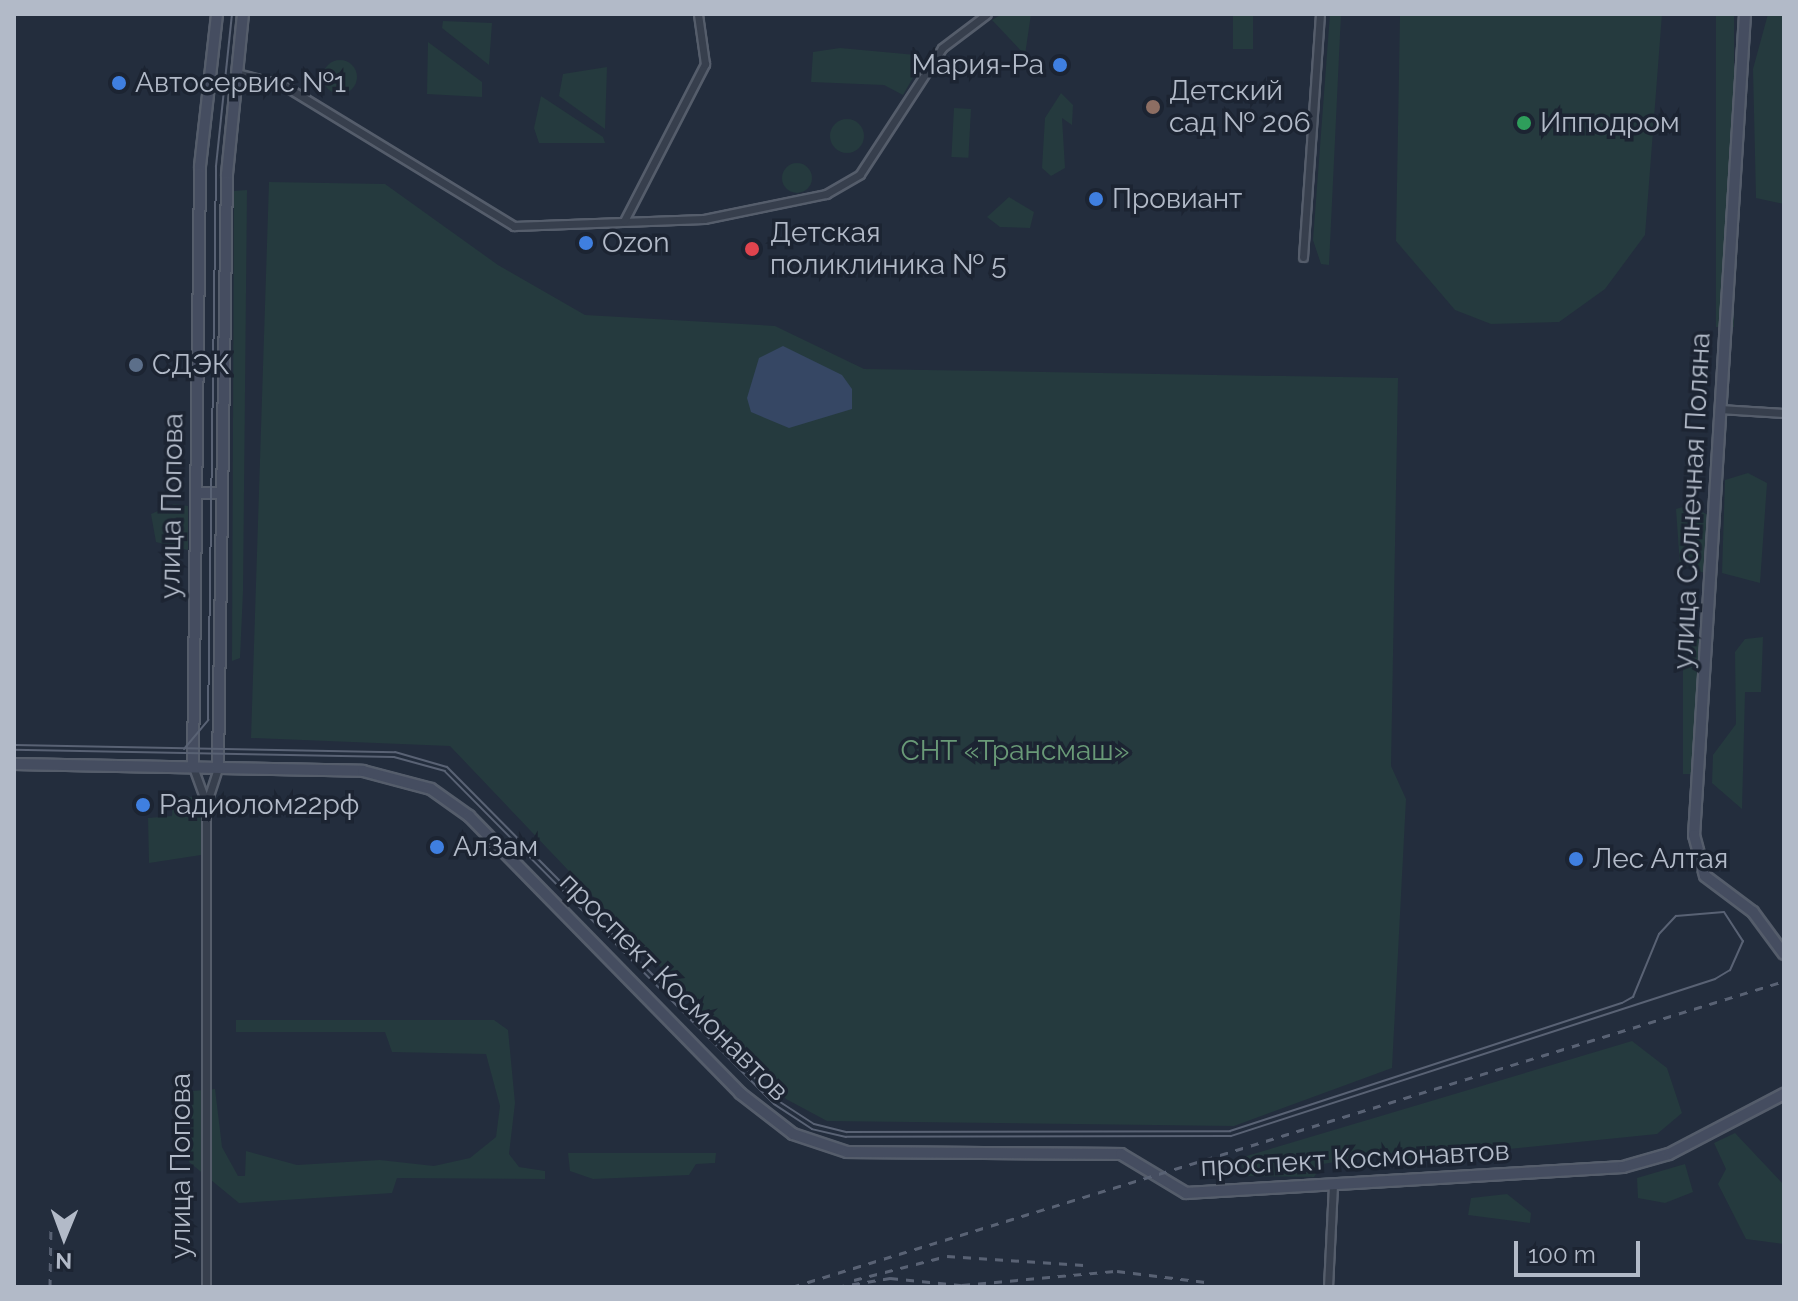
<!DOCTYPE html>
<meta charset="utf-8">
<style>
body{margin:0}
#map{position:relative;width:1798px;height:1301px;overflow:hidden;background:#232d3d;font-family:Raleway,sans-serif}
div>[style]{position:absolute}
.green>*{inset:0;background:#253a3e;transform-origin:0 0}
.round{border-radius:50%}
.water>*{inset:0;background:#364764}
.roads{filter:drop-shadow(2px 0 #555d6b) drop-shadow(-2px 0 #555d6b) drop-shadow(0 2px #555d6b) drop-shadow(0 -2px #555d6b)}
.street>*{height:7px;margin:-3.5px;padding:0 3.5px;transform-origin:3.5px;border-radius:3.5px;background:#373f4d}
.secondary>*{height:10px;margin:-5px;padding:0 5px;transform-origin:5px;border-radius:5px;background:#454d60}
.tram>*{height:2px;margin:-1px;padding:0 1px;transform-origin:1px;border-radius:1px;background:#596274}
.rail>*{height:3px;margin-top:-1.5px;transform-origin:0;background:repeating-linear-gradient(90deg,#596274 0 8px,transparent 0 16px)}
.dots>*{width:22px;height:22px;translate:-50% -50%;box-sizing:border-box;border:4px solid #1c2432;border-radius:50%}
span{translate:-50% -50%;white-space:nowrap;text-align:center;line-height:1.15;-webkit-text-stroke:7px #1c2432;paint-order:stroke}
.poi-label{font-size:28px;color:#b2bac8}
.right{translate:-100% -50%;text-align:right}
.left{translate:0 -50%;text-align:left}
.street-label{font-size:28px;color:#b2bac8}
.park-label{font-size:28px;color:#699a77}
.frame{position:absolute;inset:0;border:16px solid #b2bac8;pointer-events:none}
.north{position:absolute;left:24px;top:1197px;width:80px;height:80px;-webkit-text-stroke:6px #1c2432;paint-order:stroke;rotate:181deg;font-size:22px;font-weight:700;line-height:32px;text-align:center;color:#b2bac8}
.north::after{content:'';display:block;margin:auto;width:28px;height:36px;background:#b2bac8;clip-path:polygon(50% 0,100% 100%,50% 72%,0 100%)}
.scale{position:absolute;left:1514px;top:1241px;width:126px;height:36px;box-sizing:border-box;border:4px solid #b2bac8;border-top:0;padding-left:10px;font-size:24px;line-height:28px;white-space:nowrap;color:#b2bac8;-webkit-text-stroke:6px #1c2432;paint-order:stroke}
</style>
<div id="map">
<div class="green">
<i style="clip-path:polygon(1002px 14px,1031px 14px,1025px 55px,992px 20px)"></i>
<i style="left:1233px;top:14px;width:20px;height:35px"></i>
<i style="clip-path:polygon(1330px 14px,1341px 14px,1329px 265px,1321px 264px,1313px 240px)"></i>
<i style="clip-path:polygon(1400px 14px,1662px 14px,1645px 235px,1605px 289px,1559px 322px,1491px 324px,1455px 310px,1396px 241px)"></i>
<i style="left:1716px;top:14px;width:18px;height:313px"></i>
<i style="clip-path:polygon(1768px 14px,1784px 14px,1784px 204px,1756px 198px,1753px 69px)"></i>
<i style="clip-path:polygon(443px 21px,492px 23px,489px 65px,442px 28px)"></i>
<i style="clip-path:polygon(428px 42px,482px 82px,482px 97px,427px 94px)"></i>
<i style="clip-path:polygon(840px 48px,916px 55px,923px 60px,903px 95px,884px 85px,811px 82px,813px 52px)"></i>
<i class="round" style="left:323px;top:60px;width:34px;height:34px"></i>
<i style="clip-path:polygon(607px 67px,605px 129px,559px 96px,563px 74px)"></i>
<i style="clip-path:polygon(1061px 93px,1073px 105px,1072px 125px,1062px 118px,1065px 168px,1051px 176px,1042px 168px,1045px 118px)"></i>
<i style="clip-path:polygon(541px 96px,603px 137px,605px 143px,539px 143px,534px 128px)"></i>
<i style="left:954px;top:108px;width:17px;height:49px;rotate:3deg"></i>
<i class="round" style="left:830px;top:119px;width:34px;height:34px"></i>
<i class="round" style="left:782px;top:163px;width:30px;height:30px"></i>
<i style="clip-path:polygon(269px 182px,385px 184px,498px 265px,585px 315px,775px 326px,864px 369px,1398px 378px,1391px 766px,1406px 799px,1392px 1068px,1234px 1126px,827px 1121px,786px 1099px,450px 746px,251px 738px)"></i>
<i style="clip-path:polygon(247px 190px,243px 591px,240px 658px,232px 661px,234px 191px)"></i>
<i style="clip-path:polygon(1009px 197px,1034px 212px,1030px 228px,1000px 227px,987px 217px)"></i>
<i style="clip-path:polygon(1748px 473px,1767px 483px,1760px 583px,1722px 573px,1725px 480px)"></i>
<i style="clip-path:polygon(174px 504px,188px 506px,188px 550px,156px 542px,151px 514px)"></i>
<i style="clip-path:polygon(1689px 505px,1708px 515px,1705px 573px,1680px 566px,1676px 509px)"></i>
<i style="left:1683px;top:636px;width:21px;height:138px"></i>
<i style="clip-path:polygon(1763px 637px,1761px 692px,1745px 692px,1742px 809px,1712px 783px,1713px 755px,1736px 724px,1735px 652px,1745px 639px)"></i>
<i style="clip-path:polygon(173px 795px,201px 798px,201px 855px,149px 863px,148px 818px,172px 816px)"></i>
<i style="clip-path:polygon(236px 1020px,494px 1020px,508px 1030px,515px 1103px,509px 1154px,519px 1167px,545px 1171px,545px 1179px,397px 1178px,392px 1193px,239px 1203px,189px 1162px,193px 1091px,215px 1089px,222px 1147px,238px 1176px,245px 1176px,246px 1151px,297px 1165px,380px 1160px,434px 1166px,470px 1158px,496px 1137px,500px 1106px,486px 1054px,392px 1052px,385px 1032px,236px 1032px)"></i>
<i style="clip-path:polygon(1632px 1041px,1667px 1068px,1682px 1113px,1657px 1134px,1410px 1159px,1390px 1153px,1323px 1164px,1314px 1177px,1245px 1176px,1240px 1158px)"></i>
<i style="clip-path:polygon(1735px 1133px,1784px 1185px,1784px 1244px,1746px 1239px,1718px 1184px,1726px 1169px,1714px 1143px)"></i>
<i style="clip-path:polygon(568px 1153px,716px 1153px,715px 1163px,696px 1164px,689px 1175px,593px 1179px,570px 1171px)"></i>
<i style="clip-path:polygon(1685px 1164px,1693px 1192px,1665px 1203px,1638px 1198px,1637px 1178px)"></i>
<i style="clip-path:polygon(1507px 1194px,1531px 1213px,1530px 1223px,1468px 1215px,1471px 1198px)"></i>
</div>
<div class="water">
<i style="clip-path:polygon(783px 346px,842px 375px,852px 389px,852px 409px,789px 428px,751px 412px,747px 398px,759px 358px)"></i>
</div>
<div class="roads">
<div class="street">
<i style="left:236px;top:73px;width:49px;rotate:14.3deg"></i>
<i style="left:283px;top:85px;width:271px;rotate:31.4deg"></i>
<i style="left:514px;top:226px;width:190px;rotate:-2.1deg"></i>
<i style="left:704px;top:219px;width:125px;rotate:-11.6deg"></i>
<i style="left:826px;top:194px;width:39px;rotate:-30deg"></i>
<i style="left:860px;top:174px;width:150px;rotate:-56.9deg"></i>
<i style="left:942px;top:48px;width:56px;rotate:-37.1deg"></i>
<i style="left:624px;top:221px;width:177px;rotate:-62.7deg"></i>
<i style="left:705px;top:64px;width:50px;rotate:-98deg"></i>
<i style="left:1303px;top:257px;width:244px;rotate:-86deg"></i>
<i style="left:1719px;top:409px;width:65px;rotate:3.5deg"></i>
<i style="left:193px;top:767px;width:38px;rotate:70deg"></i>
<i style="left:206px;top:1287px;width:482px;rotate:-90deg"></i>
<i style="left:206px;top:805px;width:40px;rotate:-72deg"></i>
<i style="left:1328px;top:1287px;width:104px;rotate:-87.2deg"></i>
</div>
<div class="secondary">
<i style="left:1745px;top:14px;width:823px;rotate:93.55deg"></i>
<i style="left:1694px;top:835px;width:42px;rotate:75deg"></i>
<i style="left:1705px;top:876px;width:60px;rotate:36.9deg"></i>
<i style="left:1753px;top:912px;width:52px;rotate:53.6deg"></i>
<i style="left:196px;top:493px;width:26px"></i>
<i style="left:14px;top:764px;width:349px;rotate:1.1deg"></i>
<i style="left:363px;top:771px;width:70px;rotate:14.8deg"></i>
<i style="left:431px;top:789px;width:47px;rotate:35.4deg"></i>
<i style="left:469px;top:816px;width:388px;rotate:45.6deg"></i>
<i style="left:740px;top:1093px;width:67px;rotate:37.7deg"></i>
<i style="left:793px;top:1134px;width:57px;rotate:18.4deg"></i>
<i style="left:847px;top:1152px;width:274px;rotate:0.4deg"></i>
<i style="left:1121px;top:1154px;width:76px;rotate:31deg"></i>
<i style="left:1186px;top:1193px;width:438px;rotate:-3.4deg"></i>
<i style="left:1623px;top:1167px;width:48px;rotate:-15.8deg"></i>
<i style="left:1669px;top:1154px;width:130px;rotate:-27.6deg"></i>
<i style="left:193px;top:767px;width:601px;rotate:-89.33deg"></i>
<i style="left:200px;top:166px;width:153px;rotate:-83.6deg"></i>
<i style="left:218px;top:767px;width:593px;rotate:-89.13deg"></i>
<i style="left:227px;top:174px;width:161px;rotate:-84.3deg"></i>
</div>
</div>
<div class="tram">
<i style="left:14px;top:745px;width:381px;rotate:1.1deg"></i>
<i style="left:395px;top:752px;width:54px;rotate:16.1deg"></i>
<i style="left:447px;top:767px;width:469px;rotate:45.3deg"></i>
<i style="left:777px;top:1100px;width:44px;rotate:33deg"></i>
<i style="left:814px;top:1124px;width:34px;rotate:14deg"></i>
<i style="left:847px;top:1132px;width:383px;rotate:-0.1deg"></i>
<i style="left:1230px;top:1131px;width:412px;rotate:-18.1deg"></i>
<i style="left:1622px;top:1003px;width:13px;rotate:-29deg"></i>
<i style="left:1633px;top:997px;width:68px;rotate:-67.6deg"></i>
<i style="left:1659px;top:934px;width:25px;rotate:-47deg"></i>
<i style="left:1676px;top:916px;width:48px;rotate:-4.8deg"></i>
<i style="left:1724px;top:912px;width:35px;rotate:57deg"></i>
<i style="left:1743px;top:941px;width:32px;rotate:114deg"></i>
<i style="left:1730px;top:970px;width:17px;rotate:149deg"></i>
<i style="left:1715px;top:979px;width:509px;rotate:162.03deg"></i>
<i style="left:1231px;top:1136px;width:385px;rotate:179.9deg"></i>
<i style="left:846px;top:1137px;width:35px;rotate:-167deg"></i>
<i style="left:812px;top:1129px;width:45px;rotate:-146.7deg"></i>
<i style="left:774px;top:1104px;width:468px;rotate:-134.7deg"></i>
<i style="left:445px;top:771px;width:53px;rotate:-164.6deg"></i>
<i style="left:394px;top:757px;width:380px;rotate:-178.9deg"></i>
<i style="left:184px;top:749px;width:38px;rotate:-50deg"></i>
<i style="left:208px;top:720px;width:554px;rotate:-89.17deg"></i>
<i style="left:216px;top:166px;width:153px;rotate:-84deg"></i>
</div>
<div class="rail">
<i style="left:854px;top:1280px;width:96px;rotate:-14.5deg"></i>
<i style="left:947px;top:1256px;width:137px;rotate:3.8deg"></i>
<i style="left:962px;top:1285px;width:156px;rotate:-5.2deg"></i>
<i style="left:1117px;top:1271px;width:89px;rotate:7.1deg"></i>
<i style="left:50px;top:1287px;width:63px;rotate:-89.1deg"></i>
<i style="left:792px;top:1287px;width:1038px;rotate:-17.14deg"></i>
<i style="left:836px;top:1287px;width:55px;rotate:-9.5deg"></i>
<i style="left:890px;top:1278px;width:80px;rotate:5.7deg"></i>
</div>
<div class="dots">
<i style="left:1060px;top:65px;background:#3f7fe0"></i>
<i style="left:119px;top:83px;background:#3f7fe0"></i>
<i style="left:1153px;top:107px;background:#8d6e63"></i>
<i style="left:1524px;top:123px;background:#2e9e5b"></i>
<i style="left:1096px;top:199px;background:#3f7fe0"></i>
<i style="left:586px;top:243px;background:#3f7fe0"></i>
<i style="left:752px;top:249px;background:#e0444e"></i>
<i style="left:136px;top:365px;background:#5c6f8a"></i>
<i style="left:143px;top:805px;background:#3f7fe0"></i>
<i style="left:437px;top:847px;background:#3f7fe0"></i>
<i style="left:1576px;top:859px;background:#3f7fe0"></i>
</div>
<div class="poi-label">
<span class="right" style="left:1044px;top:65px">Мария-Ра</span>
<span class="left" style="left:135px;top:83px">Автосервис №1</span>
<span class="left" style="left:1169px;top:107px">Детский<br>сад № 206</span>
<span class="left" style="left:1540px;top:123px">Ипподром</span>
<span class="left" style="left:1112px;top:199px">Провиант</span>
<span class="left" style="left:770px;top:249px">Детская<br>поликлиника № 5</span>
<span class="left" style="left:602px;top:243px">Ozon</span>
<span class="left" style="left:152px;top:365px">СДЭК</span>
<span class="left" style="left:159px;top:805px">Радиолом22рф</span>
<span class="left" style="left:453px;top:847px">АлЗам</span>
<span class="left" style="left:1592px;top:859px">Лес Алтая</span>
</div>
<div class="street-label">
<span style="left:1692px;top:501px;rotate:-87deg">улица Солнечная Поляна</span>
<span style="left:172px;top:506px;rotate:-89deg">улица Попова</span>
<span style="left:674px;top:987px;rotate:45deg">проспект Космонавтов</span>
<span style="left:1355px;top:1159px;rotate:-3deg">проспект Космонавтов</span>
<span style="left:181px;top:1166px;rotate:-90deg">улица Попова</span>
</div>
<div class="park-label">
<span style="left:1015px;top:751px">СНТ «Трансмаш»</span>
</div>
<div class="frame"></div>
<div class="north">N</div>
<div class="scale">100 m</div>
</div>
